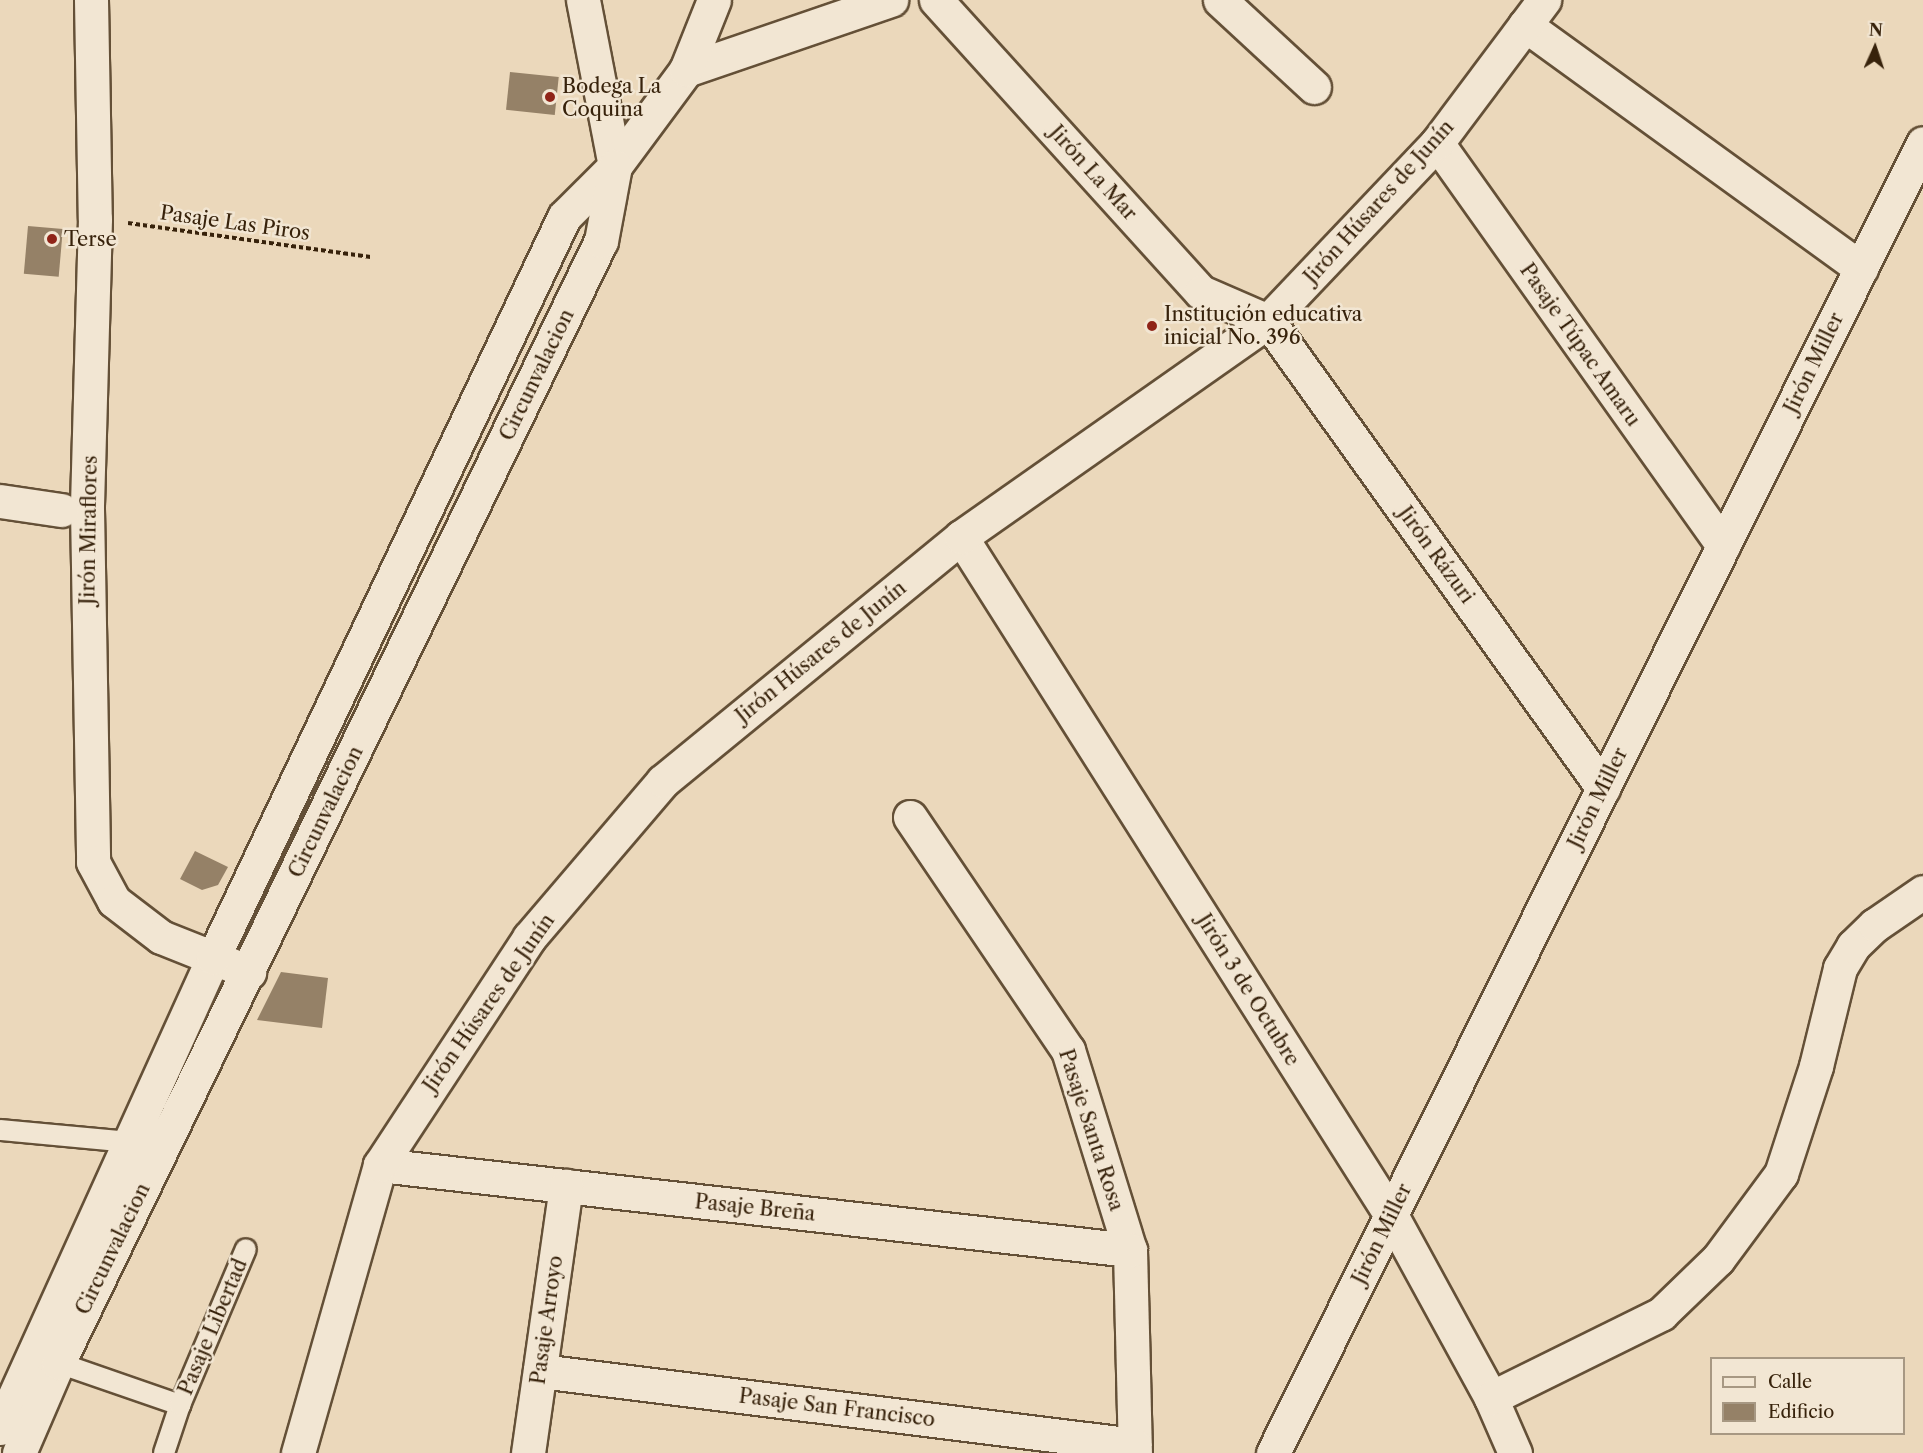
<!DOCTYPE html>
<meta charset="utf-8">
<style>
body{margin:0}
#map{position:relative;width:1923px;height:1453px;overflow:hidden;background:#ebd8bb;font-family:"Libre Caslon Text",serif}
div>[style]{position:absolute}
.building>*{inset:0;background:#958167;transform-origin:0 0}
.path>*{height:4px;margin-top:-2px;transform-origin:0;background:repeating-linear-gradient(90deg,#37220b 0 4.5px,transparent 0 7.5px)}
.roads{filter:drop-shadow(2px 0 #645037) drop-shadow(-2px 0 #645037) drop-shadow(0 2px #645037) drop-shadow(0 -2px #645037)}
.lane>*{height:20px;margin:-10px;padding:0 10px;transform-origin:10px;border-radius:10px;background:#f2e6d3}
.street>*{height:33px;margin:-16.5px;padding:0 16.5px;transform-origin:16.5px;border-radius:16.5px;background:#f2e6d3}
.secondary>*{height:33px;margin:-16.5px;padding:0 16.5px;transform-origin:16.5px;border-radius:16.5px;background:#f2e6d3}
.dots>*{width:16px;height:16px;translate:-50% -50%;box-sizing:border-box;border:3px solid #f2e6d3;border-radius:50%}
span{translate:-50% -50%;white-space:nowrap;text-align:center;line-height:1.15;-webkit-text-stroke:5px #f2e6d3;paint-order:stroke}
.poi-label{font-size:20px;color:#37220b}
.left{translate:0 -50%;text-align:left}
.street-label{font-size:20px;color:#37220b}
.legend{position:absolute;left:1710px;top:1357px;width:195px;height:78px;box-sizing:border-box;background:#f2e6d3;border:2px solid #a79883;margin:0;padding:8px 10px;list-style:none;font-size:18px;color:#37220b}
.legend li{display:flex;align-items:center;gap:12px;height:30px}
.legend b{width:30px;border:2px solid #a79883}
.north{position:absolute;left:1845px;top:18px;width:60px;height:60px;-webkit-text-stroke:4px #f2e6d3;paint-order:stroke;rotate:3deg;font-size:16px;font-weight:700;line-height:24px;text-align:center;color:#37220b}
.north::after{content:'';display:block;margin:auto;width:21px;height:27px;background:#37220b;clip-path:polygon(50% 0,100% 100%,50% 72%,0 100%)}
</style>
<div id="map">
<div class="building">
<i style="left:510px;top:72px;width:49px;height:38px;rotate:6deg"></i>
<i style="left:28px;top:226px;width:35px;height:48px;rotate:5deg"></i>
<i style="clip-path:polygon(195px 851px,228px 867px,218px 885px,202px 890px,180px 879px)"></i>
<i style="clip-path:polygon(281px 972px,328px 978px,322px 1028px,257px 1020px)"></i>
</div>
<div class="path">
<i style="left:128px;top:223px;width:245px;rotate:8deg"></i>
</div>
<div class="roads">
<div class="lane">
<i style="left:0;top:1130px;width:131px;rotate:5.3deg"></i>
<i style="left:50px;top:1360px;width:138px;rotate:19.1deg"></i>
<i style="left:164px;top:1453px;width:51px;rotate:-71.6deg"></i>
<i style="left:180px;top:1405px;width:169px;rotate:-67.1deg"></i>
</div>
<div class="street">
<i style="left:91px;top:0;width:219px;rotate:89deg"></i>
<i style="left:95px;top:219px;width:290px;rotate:91.6deg"></i>
<i style="left:87px;top:509px;width:353px;rotate:89deg"></i>
<i style="left:93px;top:862px;width:44px;rotate:61.7deg"></i>
<i style="left:114px;top:901px;width:59px;rotate:37.5deg"></i>
<i style="left:161px;top:937px;width:95px;rotate:21.7deg"></i>
<i style="left:583px;top:0;width:169px;rotate:79.1deg"></i>
<i style="left:936px;top:0;width:394px;rotate:47.8deg"></i>
<i style="left:1201px;top:292px;width:73px;rotate:23.4deg"></i>
<i style="left:1268px;top:321px;width:575px;rotate:54.35deg"></i>
<i style="left:1220px;top:0;width:128px;rotate:42.8deg"></i>
<i style="left:1525px;top:25px;width:415px;rotate:35.9deg"></i>
<i style="left:686px;top:70px;width:217px;rotate:-18.9deg"></i>
<i style="left:1437px;top:143px;width:494px;rotate:54.6deg"></i>
<i style="left:0;top:501px;width:62px;rotate:8.4deg"></i>
<i style="left:961px;top:537px;width:803px;rotate:57.62deg"></i>
<i style="left:1391px;top:1215px;width:209px;rotate:61.3deg"></i>
<i style="left:1491px;top:1398px;width:60px;rotate:66.4deg"></i>
<i style="left:910px;top:817px;width:282px;rotate:55.9deg"></i>
<i style="left:1068px;top:1050px;width:209px;rotate:72.8deg"></i>
<i style="left:1130px;top:1250px;width:203px;rotate:88.6deg"></i>
<i style="left:380px;top:1165px;width:755px;rotate:6.47deg"></i>
<i style="left:540px;top:1371px;width:599px;rotate:7.1deg"></i>
<i style="left:1491px;top:1398px;width:190px;rotate:-26.3deg"></i>
<i style="left:1661px;top:1314px;width:79px;rotate:-44deg"></i>
<i style="left:1718px;top:1259px;width:106px;rotate:-53.5deg"></i>
<i style="left:1781px;top:1174px;width:114px;rotate:-72deg"></i>
<i style="left:1816px;top:1066px;width:101px;rotate:-76.2deg"></i>
<i style="left:1840px;top:968px;width:26px;rotate:-59deg"></i>
<i style="left:1853px;top:946px;width:30px;rotate:-44deg"></i>
<i style="left:1875px;top:925px;width:58px;rotate:-34.5deg"></i>
<i style="left:298px;top:1453px;width:299px;rotate:-74.1deg"></i>
<i style="left:380px;top:1165px;width:272px;rotate:-56.7deg"></i>
<i style="left:529px;top:938px;width:206px;rotate:-49.5deg"></i>
<i style="left:663px;top:781px;width:385px;rotate:-39.3deg"></i>
<i style="left:961px;top:537px;width:375px;rotate:-35.1deg"></i>
<i style="left:1268px;top:321px;width:245px;rotate:-46.5deg"></i>
<i style="left:1437px;top:143px;width:179px;rotate:-53.2deg"></i>
<i style="left:528px;top:1453px;width:270px;rotate:-81.9deg"></i>
<i style="left:1273px;top:1453px;width:1462px;rotate:-63.61deg"></i>
</div>
<div class="secondary">
<i style="left:0;top:1428px;width:516px;rotate:-65.62deg"></i>
<i style="left:213px;top:958px;width:820px;rotate:-64.65deg"></i>
<i style="left:564px;top:217px;width:72px;rotate:-45deg"></i>
<i style="left:615px;top:166px;width:119px;rotate:-53.5deg"></i>
<i style="left:686px;top:70px;width:75px;rotate:-68.2deg"></i>
<i style="left:19px;top:1453px;width:98px;rotate:-66.6deg"></i>
<i style="left:58px;top:1363px;width:1246px;rotate:-64.18deg"></i>
<i style="left:601px;top:241px;width:76px;rotate:-79.4deg"></i>
</div>
</div>
<div class="dots">
<i style="left:550px;top:97px;background:#8f2418"></i>
<i style="left:52px;top:239px;background:#8f2418"></i>
<i style="left:1152px;top:326px;background:#8f2418"></i>
</div>
<div class="poi-label">
<span class="left" style="left:562px;top:98px">Bodega La<br>Coquina</span>
<span class="left" style="left:64px;top:239px">Terse</span>
<span class="left" style="left:1164px;top:326px">Institución educativa<br>inicial No. 396</span>
</div>
<div class="street-label">
<span style="left:1093px;top:173px;rotate:48deg">Jirón La Mar</span>
<span style="left:1379px;top:202px;rotate:-48deg">Jirón Húsares de Junín</span>
<span style="left:235px;top:223px;rotate:8deg">Pasaje Las Piros</span>
<span style="left:1580px;top:345px;rotate:55deg">Pasaje Túpac Amaru</span>
<span style="left:1814px;top:363px;rotate:-64deg">Jirón Miller</span>
<span style="left:537px;top:375px;rotate:-64deg">Circunvalacion</span>
<span style="left:89px;top:530px;rotate:-89deg">Jirón Miraflores</span>
<span style="left:1436px;top:555px;rotate:54deg">Jirón Rázuri</span>
<span style="left:821px;top:652px;rotate:-39deg">Jirón Húsares de Junín</span>
<span style="left:1598px;top:798px;rotate:-64deg">Jirón Miller</span>
<span style="left:326px;top:812px;rotate:-64deg">Circunvalacion</span>
<span style="left:1248px;top:990px;rotate:58deg">Jirón 3 de Octubre</span>
<span style="left:489px;top:1003px;rotate:-55deg">Jirón Húsares de Junín</span>
<span style="left:1091px;top:1130px;rotate:72deg">Pasaje Santa Rosa</span>
<span style="left:755px;top:1208px;rotate:6deg">Pasaje Breña</span>
<span style="left:1382px;top:1234px;rotate:-64deg">Jirón Miller</span>
<span style="left:113px;top:1249px;rotate:-64deg">Circunvalacion</span>
<span style="left:547px;top:1320px;rotate:-82deg">Pasaje Arroyo</span>
<span style="left:213px;top:1327px;rotate:-67deg">Pasaje Libertad</span>
<span style="left:837px;top:1408px;rotate:7deg">Pasaje San Francisco</span>
</div>
<ul class="legend">
<li><b style="height:8px;background:#f2e6d3"></b>Calle</li>
<li><b style="height:16px;background:#958167"></b>Edificio</li>
</ul>
<div class="north">N</div>
</div>
